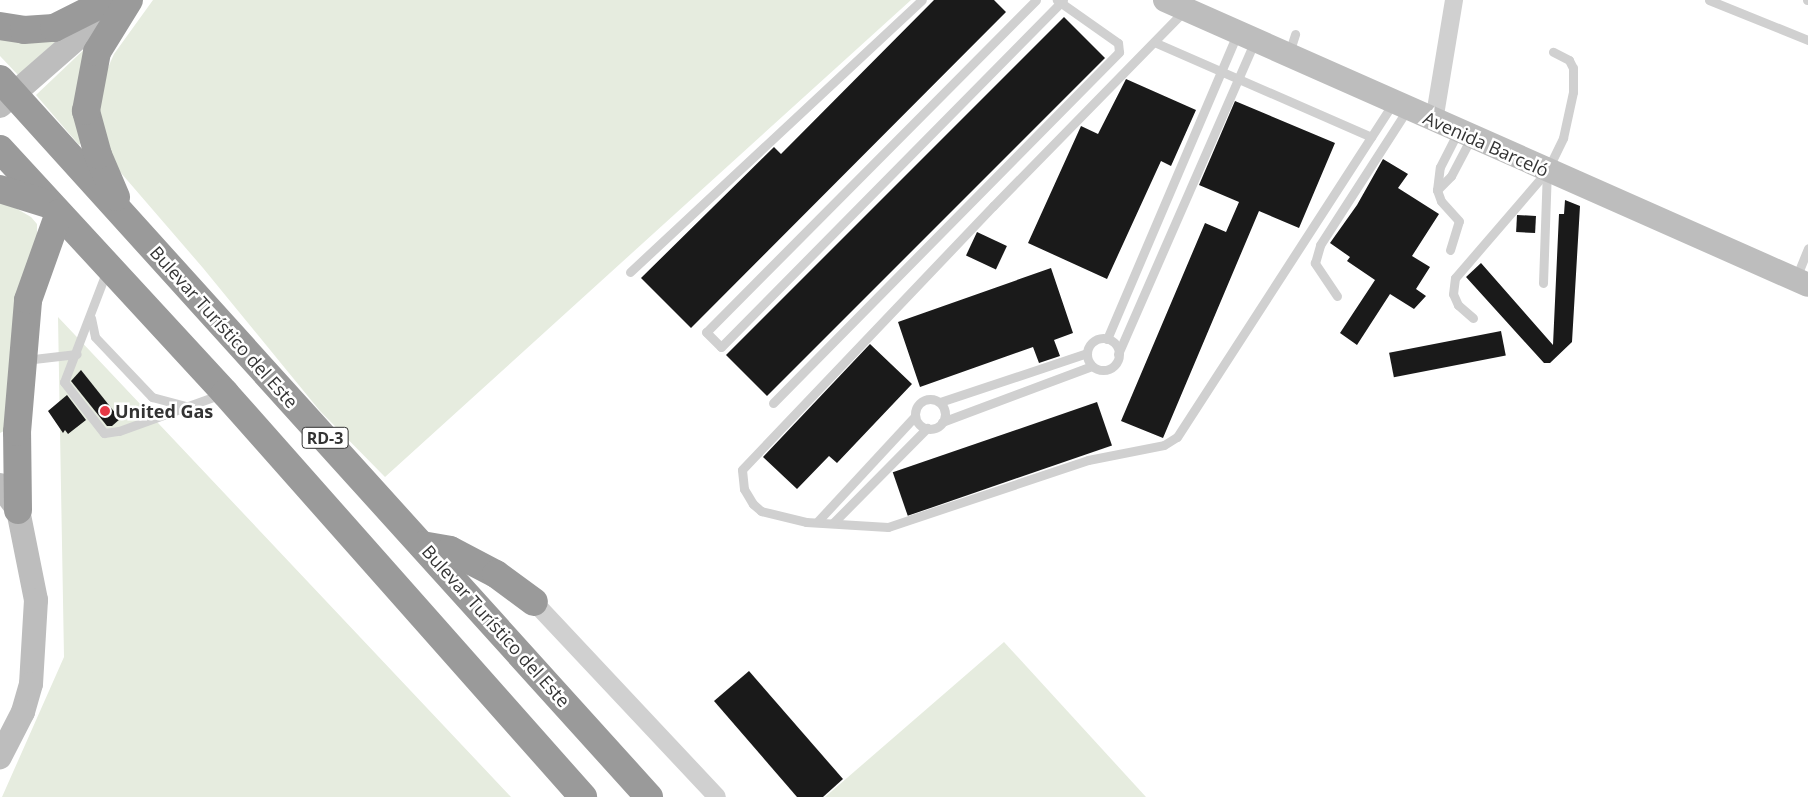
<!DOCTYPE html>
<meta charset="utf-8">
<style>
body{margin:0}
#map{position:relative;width:1808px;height:797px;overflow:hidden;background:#fff;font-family:"Open Sans",sans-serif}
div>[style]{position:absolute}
.green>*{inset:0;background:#e6ecdf}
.building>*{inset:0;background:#1a1a1a;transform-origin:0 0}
.lane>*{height:9px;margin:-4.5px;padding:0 4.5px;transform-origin:4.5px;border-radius:4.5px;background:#d0d0d0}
.lane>.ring{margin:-4.5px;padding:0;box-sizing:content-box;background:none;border:9px solid #d0d0d0;border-radius:50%}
.street>*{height:18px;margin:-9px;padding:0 9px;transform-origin:9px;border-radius:9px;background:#d0d0d0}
.secondary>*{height:24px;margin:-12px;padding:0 12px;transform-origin:12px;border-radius:12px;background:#bdbdbd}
.highway>*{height:28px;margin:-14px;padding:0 14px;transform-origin:14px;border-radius:14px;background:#9a9a9a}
.dots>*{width:14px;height:14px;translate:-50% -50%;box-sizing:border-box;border:2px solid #fff;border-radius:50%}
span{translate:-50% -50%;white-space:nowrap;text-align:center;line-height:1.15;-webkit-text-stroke:5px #fff;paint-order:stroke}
.shield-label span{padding:1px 4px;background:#fff;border:1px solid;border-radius:4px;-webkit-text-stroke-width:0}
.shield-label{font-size:16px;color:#333;font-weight:700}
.street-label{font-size:18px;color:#333}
.poi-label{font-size:18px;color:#333;font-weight:700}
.left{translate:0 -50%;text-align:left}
</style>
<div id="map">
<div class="green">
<i style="clip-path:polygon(153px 0,911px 0,385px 477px,320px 411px,203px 268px,115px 166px,99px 117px,99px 88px,114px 54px)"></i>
<i style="clip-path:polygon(0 37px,55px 42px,18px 75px,0 56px)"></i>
<i style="clip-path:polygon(94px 40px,81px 143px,79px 145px,36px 95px)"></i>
<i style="clip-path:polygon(0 199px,31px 217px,37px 224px,37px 235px,8px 429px,0 433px)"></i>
<i style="clip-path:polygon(58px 317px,511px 797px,2px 797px,64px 657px)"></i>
<i style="clip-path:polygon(1004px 642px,1146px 797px,825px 797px)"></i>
</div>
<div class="building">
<i style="clip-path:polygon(934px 0,994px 0,1006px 12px,691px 328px,641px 278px,774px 147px,781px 154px)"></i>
<i style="left:1064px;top:17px;width:58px;height:478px;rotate:45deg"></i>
<i style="clip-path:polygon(1126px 79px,1196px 110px,1171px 166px,1161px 161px,1107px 279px,1028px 243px,1081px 126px,1098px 134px)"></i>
<i style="clip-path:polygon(1235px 101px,1335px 143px,1299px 228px,1259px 211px,1163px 438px,1121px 421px,1205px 223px,1226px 232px,1239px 202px,1199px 185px)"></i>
<i style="clip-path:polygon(1383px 159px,1408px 174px,1398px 188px,1439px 214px,1412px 256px,1430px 267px,1416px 289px,1426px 296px,1414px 309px,1390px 294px,1357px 345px,1340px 333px,1375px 280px,1347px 261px,1350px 257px,1330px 243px,1357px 205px)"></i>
<i style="clip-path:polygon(1565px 200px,1580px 206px,1572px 342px,1550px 363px,1544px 363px,1466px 277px,1481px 263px,1553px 345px,1559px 214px,1564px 214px)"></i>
<i style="left:1517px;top:215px;width:19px;height:17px;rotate:3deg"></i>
<i style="left:977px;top:232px;width:33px;height:26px;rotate:25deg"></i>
<i style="clip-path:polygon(1051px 268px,1073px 333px,1054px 340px,1060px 356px,1039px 363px,1033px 347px,920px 387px,898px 322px)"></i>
<i style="left:1501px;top:331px;width:25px;height:114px;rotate:79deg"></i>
<i style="clip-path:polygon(870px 344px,912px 384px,837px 463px,829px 456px,797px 489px,763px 457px)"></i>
<i style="clip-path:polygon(81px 370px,120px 419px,112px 426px,107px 426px,71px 381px)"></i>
<i style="clip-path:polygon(67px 395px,86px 420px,68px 434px,65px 430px,63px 433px,48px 411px)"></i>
<i style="left:1097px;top:402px;width:46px;height:216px;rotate:71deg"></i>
<i style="clip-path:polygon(749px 671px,843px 779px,823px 797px,797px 797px,714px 701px)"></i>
</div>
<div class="lane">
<i style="left:1036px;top:0;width:468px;rotate:134.8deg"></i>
<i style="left:706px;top:332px;width:21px;rotate:45deg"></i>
<i style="left:721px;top:347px;width:487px;rotate:-45.4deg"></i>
<i style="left:1709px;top:0;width:107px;rotate:22deg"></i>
<i style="left:1807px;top:0;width:1px"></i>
<i style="left:1184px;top:11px;width:273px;rotate:134.4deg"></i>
<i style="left:993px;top:206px;width:364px;rotate:133.6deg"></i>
<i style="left:742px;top:470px;width:19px;rotate:84deg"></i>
<i style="left:744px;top:489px;width:17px;rotate:59deg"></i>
<i style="left:753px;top:504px;width:11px;rotate:41deg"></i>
<i style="left:761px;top:511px;width:46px;rotate:13.7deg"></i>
<i style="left:806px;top:522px;width:82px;rotate:3.5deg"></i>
<i style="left:888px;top:527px;width:211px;rotate:-18.5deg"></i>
<i style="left:1088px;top:460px;width:77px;rotate:-11.2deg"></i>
<i style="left:1164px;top:445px;width:15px;rotate:-32deg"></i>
<i style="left:1177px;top:437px;width:398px;rotate:-57.1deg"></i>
<i style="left:1154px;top:42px;width:237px;rotate:23.6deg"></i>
<i style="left:1289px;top:53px;width:20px;rotate:-72deg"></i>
<i style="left:1437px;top:190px;width:20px;rotate:-45deg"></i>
<i style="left:1451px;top:176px;width:43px;rotate:-62.2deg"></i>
<i style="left:1450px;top:250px;width:30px;rotate:-73deg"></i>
<i style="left:1459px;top:221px;width:27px;rotate:-132deg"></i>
<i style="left:1441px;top:201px;width:12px;rotate:-110deg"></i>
<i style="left:1437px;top:190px;width:23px;rotate:-83deg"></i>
<i style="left:1440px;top:167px;width:39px;rotate:-63deg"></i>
<i style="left:107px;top:270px;width:120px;rotate:111deg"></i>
<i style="left:64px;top:382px;width:65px;rotate:51.9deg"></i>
<i style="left:104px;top:433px;width:15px;rotate:-8deg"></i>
<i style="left:119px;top:431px;width:109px;rotate:-19.8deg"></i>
<i style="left:630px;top:272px;width:399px;rotate:-43deg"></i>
<i style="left:1796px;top:278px;width:32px;rotate:-68deg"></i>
<i style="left:1543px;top:283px;width:112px;rotate:-88deg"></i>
<i style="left:1547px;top:171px;width:37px;rotate:-64deg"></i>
<i style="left:1563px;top:138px;width:47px;rotate:-77.7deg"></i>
<i style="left:1573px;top:92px;width:24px;rotate:-90deg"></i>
<i style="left:1573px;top:68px;width:9px;rotate:-117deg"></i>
<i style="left:1569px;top:60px;width:18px;rotate:-153deg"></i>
<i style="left:1337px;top:296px;width:40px;rotate:-124deg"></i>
<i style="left:1315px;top:263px;width:19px;rotate:-74deg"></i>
<i style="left:1320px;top:245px;width:161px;rotate:-57.2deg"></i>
<i style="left:91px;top:318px;width:19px;rotate:78deg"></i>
<i style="left:95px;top:337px;width:83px;rotate:46.5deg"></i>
<i style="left:152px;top:397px;width:34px;rotate:15deg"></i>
<i style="left:1473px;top:318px;width:20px;rotate:-139deg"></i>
<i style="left:1458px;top:305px;width:12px;rotate:-114deg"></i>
<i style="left:1453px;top:294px;width:16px;rotate:-83deg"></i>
<i style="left:1455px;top:278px;width:141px;rotate:-49.3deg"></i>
<i class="ring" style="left:1087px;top:338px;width:23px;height:23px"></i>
<i style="left:1107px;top:339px;width:332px;rotate:-66.9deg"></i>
<i style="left:1118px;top:354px;width:343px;rotate:-66.4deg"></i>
<i style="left:25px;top:360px;width:52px;rotate:-6.6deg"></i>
<i class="ring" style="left:915px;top:399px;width:21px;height:21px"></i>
<i style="left:940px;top:402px;width:155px;rotate:-18.4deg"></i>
<i style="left:773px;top:403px;width:493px;rotate:-45.4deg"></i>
<i style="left:1119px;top:52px;width:9px;rotate:-96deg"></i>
<i style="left:1118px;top:43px;width:75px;rotate:-144.8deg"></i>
<i style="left:942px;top:422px;width:160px;rotate:-20.5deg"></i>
<i style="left:817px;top:522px;width:144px;rotate:-47.2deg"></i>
<i style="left:833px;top:523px;width:134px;rotate:-45.3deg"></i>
</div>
<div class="street">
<i style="left:1434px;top:121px;width:123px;rotate:-80.6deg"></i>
<i style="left:534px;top:602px;width:267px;rotate:46.8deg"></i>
</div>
<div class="secondary">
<i style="left:1165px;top:0;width:703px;rotate:23.9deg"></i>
<i style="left:0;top:106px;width:159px;rotate:-41.2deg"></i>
<i style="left:0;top:485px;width:31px;rotate:54deg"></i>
<i style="left:18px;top:510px;width:92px;rotate:78.7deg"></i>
<i style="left:36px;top:600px;width:84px;rotate:93.4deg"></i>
<i style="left:31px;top:684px;width:29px;rotate:106deg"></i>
<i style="left:23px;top:712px;width:51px;rotate:117.1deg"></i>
</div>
<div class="highway">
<i style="left:0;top:26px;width:24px;rotate:9deg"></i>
<i style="left:24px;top:30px;width:30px;rotate:-4deg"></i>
<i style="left:54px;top:28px;width:63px;rotate:-26.6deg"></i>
<i style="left:0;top:79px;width:968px;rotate:47.89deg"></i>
<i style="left:0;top:149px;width:332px;rotate:47.3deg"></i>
<i style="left:225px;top:393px;width:540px;rotate:48.45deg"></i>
<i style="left:0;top:189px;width:53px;rotate:17.4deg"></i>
<i style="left:116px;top:197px;width:46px;rotate:-113.2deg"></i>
<i style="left:98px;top:155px;width:46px;rotate:-105.3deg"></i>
<i style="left:86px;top:111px;width:60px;rotate:-79.4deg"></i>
<i style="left:97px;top:52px;width:61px;rotate:-58.4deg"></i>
<i style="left:18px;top:510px;width:78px;rotate:-90.7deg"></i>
<i style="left:17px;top:432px;width:132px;rotate:-85.2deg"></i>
<i style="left:28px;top:300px;width:92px;rotate:-70.4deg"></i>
<i style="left:422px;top:545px;width:28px;rotate:10deg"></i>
<i style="left:450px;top:550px;width:52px;rotate:27.6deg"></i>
<i style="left:496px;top:574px;width:47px;rotate:36.4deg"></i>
</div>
<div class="dots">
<i style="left:105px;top:411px;background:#e63946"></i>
</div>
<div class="shield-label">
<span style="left:325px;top:438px">RD-3</span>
</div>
<div class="street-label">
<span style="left:1486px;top:144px;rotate:24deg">Avenida Barceló</span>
<span style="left:224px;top:327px;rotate:48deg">Bulevar Turístico del Este</span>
<span style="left:496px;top:626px;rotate:48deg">Bulevar Turístico del Este</span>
</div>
<div class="poi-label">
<span class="left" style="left:115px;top:411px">United Gas</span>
</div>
</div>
